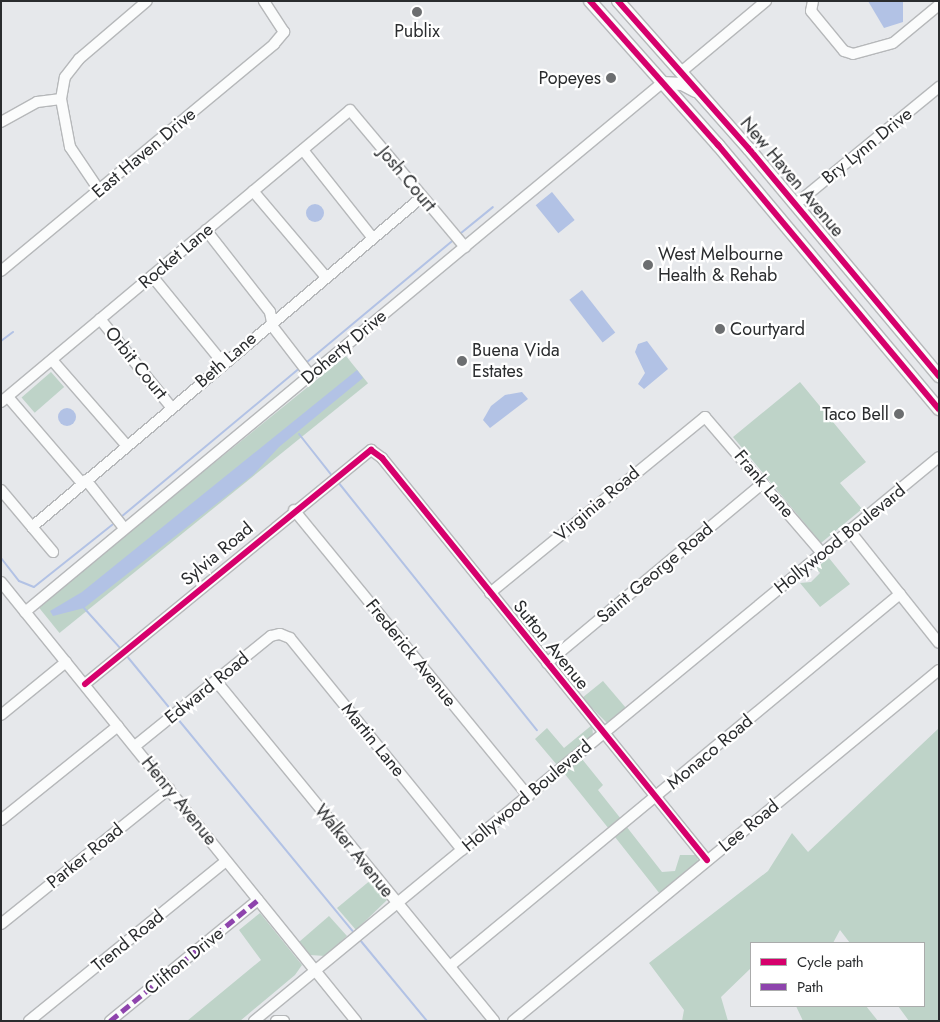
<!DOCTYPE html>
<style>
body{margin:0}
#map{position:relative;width:940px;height:1022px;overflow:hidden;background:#e6e8eb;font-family:Jost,sans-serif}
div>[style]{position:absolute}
.green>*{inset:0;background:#bed3c8;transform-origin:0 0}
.water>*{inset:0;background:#b2c2e5;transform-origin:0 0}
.round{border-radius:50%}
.stream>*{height:2px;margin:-1px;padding:0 1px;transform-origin:1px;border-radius:1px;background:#b2c2e5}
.roads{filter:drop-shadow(1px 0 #b6b8ba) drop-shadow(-1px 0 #b6b8ba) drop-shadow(0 1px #b6b8ba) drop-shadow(0 -1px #b6b8ba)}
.minor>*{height:10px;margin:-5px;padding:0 5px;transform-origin:5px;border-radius:5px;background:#fbfcfc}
.major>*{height:12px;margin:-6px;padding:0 6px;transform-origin:6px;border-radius:6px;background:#fbfcfc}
.quiet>*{height:5px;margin-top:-2.5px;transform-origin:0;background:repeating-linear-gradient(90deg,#8e44ad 0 10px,transparent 0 15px)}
.cycleway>*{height:6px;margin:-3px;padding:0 3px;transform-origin:3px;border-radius:3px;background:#d6006c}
.dots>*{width:14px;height:14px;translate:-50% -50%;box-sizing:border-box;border:2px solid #fff;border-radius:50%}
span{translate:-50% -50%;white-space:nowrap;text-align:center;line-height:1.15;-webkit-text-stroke:4.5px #fff;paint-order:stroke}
.poi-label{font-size:18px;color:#2a2c2e}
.right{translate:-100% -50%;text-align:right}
.left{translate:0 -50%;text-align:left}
.street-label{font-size:18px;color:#2a2c2e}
.frame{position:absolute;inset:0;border:2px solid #2a2c2e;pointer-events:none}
.legend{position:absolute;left:750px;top:942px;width:175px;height:65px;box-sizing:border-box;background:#fff;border:1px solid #aaabab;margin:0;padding:6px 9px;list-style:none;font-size:15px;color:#2a2c2e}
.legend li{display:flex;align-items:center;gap:10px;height:25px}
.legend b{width:25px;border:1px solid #aaabab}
</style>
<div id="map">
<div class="green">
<i style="left:346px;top:356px;width:35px;height:397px;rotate:51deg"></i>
<i style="left:51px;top:372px;width:20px;height:39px;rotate:49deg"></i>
<i style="clip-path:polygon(800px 382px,866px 462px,840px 483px,862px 509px,821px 543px,733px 437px)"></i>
<i style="clip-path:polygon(829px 558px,850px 584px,820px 607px,800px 583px,811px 582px,820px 573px,816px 568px)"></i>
<i style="clip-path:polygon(603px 681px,626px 708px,607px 723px,582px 698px)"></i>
<i style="clip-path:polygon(592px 725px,593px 735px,557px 765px,535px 739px,547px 728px,564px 748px)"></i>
<i style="clip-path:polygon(939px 728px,939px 1021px,909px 1021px,898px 1006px,924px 1006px,924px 943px,850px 943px,840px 930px,833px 943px,751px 943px,751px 968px,721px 997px,728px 1021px,682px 1021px,684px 1010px,649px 963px,768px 871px,792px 833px,808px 852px)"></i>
<i style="clip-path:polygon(582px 759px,603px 785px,598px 790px,621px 819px,609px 829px,564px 773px)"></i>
<i style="clip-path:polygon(626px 826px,662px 872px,675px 871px,680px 855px,697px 855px,698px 861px,660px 894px,615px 837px)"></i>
<i style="clip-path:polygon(372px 879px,387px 900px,356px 930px,337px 908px)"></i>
<i style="clip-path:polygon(260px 913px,302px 965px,295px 975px,240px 1021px,187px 1021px,261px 960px,239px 930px)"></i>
<i style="clip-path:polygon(329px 916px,347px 936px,325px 956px,310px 955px,299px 942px)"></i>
<i style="clip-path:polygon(796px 1006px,866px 1006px,878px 1021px,803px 1021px)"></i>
</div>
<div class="water">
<i style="clip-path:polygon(868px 1px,903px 1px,903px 22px,884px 28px)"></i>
<i style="left:552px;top:192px;width:36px;height:21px;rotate:51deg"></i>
<i class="round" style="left:306px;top:204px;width:18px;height:18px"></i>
<i style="left:582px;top:290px;width:54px;height:16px;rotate:52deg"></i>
<i style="clip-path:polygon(647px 341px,668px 369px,644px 389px,638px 384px,645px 373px,635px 352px,638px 344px)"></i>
<i style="clip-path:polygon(357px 370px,363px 378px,279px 447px,253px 475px,84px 608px,53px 616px,50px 611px,82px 592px)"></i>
<i style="clip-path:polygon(522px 392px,528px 399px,490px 428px,483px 420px,491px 406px,505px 395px)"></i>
<i class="round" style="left:58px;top:408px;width:18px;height:18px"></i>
</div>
<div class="stream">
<i style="left:461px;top:233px;width:41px;rotate:-39.1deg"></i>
<i style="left:1px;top:341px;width:15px;rotate:-37deg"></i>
<i style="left:307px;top:362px;width:189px;rotate:-39.8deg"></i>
<i style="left:299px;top:434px;width:55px;rotate:51.7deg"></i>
<i style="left:338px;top:482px;width:318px;rotate:51.3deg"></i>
<i style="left:121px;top:517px;width:233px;rotate:-39.8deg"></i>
<i style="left:1px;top:558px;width:29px;rotate:52deg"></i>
<i style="left:19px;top:581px;width:16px;rotate:22deg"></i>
<i style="left:34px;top:587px;width:100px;rotate:-38.5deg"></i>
<i style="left:84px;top:608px;width:55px;rotate:47.9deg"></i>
<i style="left:126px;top:655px;width:72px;rotate:50.6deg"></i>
<i style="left:177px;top:718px;width:280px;rotate:50.5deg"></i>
<i style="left:360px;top:940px;width:105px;rotate:50.4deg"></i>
</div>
<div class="roads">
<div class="minor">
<i style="left:813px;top:1px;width:10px;rotate:101deg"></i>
<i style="left:811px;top:11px;width:52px;rotate:50.5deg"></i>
<i style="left:844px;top:51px;width:9px;rotate:18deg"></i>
<i style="left:853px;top:54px;width:41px;rotate:-15.4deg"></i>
<i style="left:893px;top:43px;width:60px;rotate:-39.6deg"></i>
<i style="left:681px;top:72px;width:111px;rotate:-39.9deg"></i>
<i style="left:1px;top:122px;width:41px;rotate:-29.1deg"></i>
<i style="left:37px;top:102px;width:24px;rotate:-7deg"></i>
<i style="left:303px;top:150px;width:111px;rotate:51.6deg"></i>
<i style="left:99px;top:190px;width:52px;rotate:-124deg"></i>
<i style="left:70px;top:147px;width:49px;rotate:-100.6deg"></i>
<i style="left:61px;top:99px;width:22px;rotate:-80deg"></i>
<i style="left:65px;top:77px;width:23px;rotate:-52deg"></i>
<i style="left:79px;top:59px;width:89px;rotate:-40.5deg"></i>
<i style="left:253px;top:191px;width:111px;rotate:49.7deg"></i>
<i style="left:796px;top:204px;width:185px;rotate:-39.3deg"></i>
<i style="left:206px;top:230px;width:104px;rotate:52deg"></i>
<i style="left:270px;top:312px;width:15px;rotate:79deg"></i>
<i style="left:273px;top:327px;width:61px;rotate:52.4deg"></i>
<i style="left:1px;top:271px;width:355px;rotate:-39.7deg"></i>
<i style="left:274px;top:44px;width:16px;rotate:-50deg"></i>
<i style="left:284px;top:32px;width:37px;rotate:-123deg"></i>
<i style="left:152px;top:276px;width:112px;rotate:50.8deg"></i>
<i style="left:100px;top:319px;width:113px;rotate:51.1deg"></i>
<i style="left:52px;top:360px;width:114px;rotate:48.9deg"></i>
<i style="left:8px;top:397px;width:113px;rotate:49.3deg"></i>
<i style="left:1px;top:402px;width:455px;rotate:-39.9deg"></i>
<i style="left:350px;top:110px;width:179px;rotate:50deg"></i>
<i style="left:86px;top:480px;width:61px;rotate:51.6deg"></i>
<i style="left:1px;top:490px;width:81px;rotate:50deg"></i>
<i style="left:294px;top:510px;width:370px;rotate:50.7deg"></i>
<i style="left:32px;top:527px;width:511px;rotate:-40.24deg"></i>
<i style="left:849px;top:530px;width:144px;rotate:51.5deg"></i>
<i style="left:1px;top:582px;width:565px;rotate:51.04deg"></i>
<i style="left:490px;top:593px;width:278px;rotate:-39.3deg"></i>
<i style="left:705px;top:417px;width:179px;rotate:49.3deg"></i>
<i style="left:25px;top:612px;width:828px;rotate:-39.71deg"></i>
<i style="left:547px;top:663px;width:281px;rotate:-39.8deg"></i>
<i style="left:216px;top:681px;width:439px;rotate:50.7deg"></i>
<i style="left:85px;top:684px;width:370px;rotate:-39.3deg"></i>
<i style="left:371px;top:450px;width:14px;rotate:36deg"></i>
<i style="left:382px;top:458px;width:517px;rotate:51.05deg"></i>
<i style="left:1px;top:715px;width:84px;rotate:-39.2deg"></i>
<i style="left:135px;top:746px;width:175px;rotate:-39deg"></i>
<i style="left:271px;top:636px;width:9px;rotate:-13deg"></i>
<i style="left:280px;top:634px;width:11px;rotate:22deg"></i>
<i style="left:290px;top:638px;width:273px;rotate:50.9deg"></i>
<i style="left:1px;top:820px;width:150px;rotate:-38.8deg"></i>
<i style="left:1px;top:924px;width:216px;rotate:-38.8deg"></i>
<i style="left:450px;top:966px;width:584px;rotate:-39.58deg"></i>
<i style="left:29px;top:1021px;width:254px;rotate:-39.1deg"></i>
<i style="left:110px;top:1021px;width:191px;rotate:-39.3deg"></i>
<i style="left:254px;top:1021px;width:887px;rotate:-39.47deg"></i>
<i style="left:276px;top:1021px;width:8px"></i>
<i style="left:513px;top:1021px;width:552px;rotate:-39.49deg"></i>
</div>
<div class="major">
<i style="left:590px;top:1px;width:193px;rotate:48.4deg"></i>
<i style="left:718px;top:145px;width:344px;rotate:50.1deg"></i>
<i style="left:618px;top:1px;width:198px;rotate:48.5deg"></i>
<i style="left:749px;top:149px;width:296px;rotate:50.1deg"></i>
<i style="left:662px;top:83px;width:20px;rotate:3deg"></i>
<i style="left:682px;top:84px;width:15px;rotate:28deg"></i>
</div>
</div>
<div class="quiet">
<i style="left:110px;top:1021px;width:191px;rotate:-39.3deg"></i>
</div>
<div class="cycleway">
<i style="left:590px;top:1px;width:193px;rotate:48.4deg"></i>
<i style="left:718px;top:145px;width:344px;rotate:50.1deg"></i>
<i style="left:618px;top:1px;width:198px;rotate:48.5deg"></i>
<i style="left:749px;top:149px;width:296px;rotate:50.1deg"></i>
<i style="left:85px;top:684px;width:370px;rotate:-39.3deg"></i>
<i style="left:371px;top:450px;width:14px;rotate:36deg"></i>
<i style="left:382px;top:458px;width:517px;rotate:51.05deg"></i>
</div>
<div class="dots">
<i style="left:417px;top:12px;background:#6c6e70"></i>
<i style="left:611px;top:78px;background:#6c6e70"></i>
<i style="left:648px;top:265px;background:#6c6e70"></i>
<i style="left:720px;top:329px;background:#6c6e70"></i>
<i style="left:462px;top:361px;background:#6c6e70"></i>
<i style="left:899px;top:414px;background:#6c6e70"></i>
</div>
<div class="poi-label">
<span style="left:417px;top:31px">Publix</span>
<span class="right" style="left:601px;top:78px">Popeyes</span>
<span class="left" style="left:658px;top:265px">West Melbourne<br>Health &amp; Rehab</span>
<span class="left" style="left:730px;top:329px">Courtyard</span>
<span class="left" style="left:472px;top:361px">Buena Vida<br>Estates</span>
<span class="right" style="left:889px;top:414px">Taco Bell</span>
</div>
<div class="street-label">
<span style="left:867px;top:146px;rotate:-39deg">Bry Lynn Drive</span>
<span style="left:144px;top:153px;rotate:-40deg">East Haven Drive</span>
<span style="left:792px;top:177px;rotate:50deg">New Haven Avenue</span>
<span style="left:407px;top:179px;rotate:50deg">Josh Court</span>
<span style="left:176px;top:256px;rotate:-40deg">Rocket Lane</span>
<span style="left:344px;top:347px;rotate:-40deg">Doherty Drive</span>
<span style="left:226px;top:360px;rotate:-41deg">Beth Lane</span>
<span style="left:136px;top:363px;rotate:51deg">Orbit Court</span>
<span style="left:764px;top:484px;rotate:50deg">Frank Lane</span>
<span style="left:597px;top:504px;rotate:-40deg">Virginia Road</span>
<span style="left:840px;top:539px;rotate:-39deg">Hollywood Boulevard</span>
<span style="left:217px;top:554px;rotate:-40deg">Sylvia Road</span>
<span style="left:655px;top:573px;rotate:-40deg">Saint George Road</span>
<span style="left:551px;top:645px;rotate:51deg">Sutton Avenue</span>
<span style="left:411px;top:653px;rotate:51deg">Frederick Avenue</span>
<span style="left:207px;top:688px;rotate:-39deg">Edward Road</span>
<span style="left:373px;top:740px;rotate:51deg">Martin Lane</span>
<span style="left:710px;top:752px;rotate:-40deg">Monaco Road</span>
<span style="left:527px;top:796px;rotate:-40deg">Hollywood Boulevard</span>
<span style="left:179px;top:801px;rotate:51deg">Henry Avenue</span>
<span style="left:749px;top:826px;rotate:-39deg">Lee Road</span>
<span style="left:354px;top:851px;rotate:51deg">Walker Avenue</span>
<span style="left:85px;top:856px;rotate:-39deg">Parker Road</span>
<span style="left:128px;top:941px;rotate:-39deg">Trend Road</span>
<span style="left:184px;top:961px;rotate:-39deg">Clifton Drive</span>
</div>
<div class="frame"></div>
<ul class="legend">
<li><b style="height:6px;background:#d6006c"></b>Cycle path</li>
<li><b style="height:6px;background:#8e44ad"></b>Path</li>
</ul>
</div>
